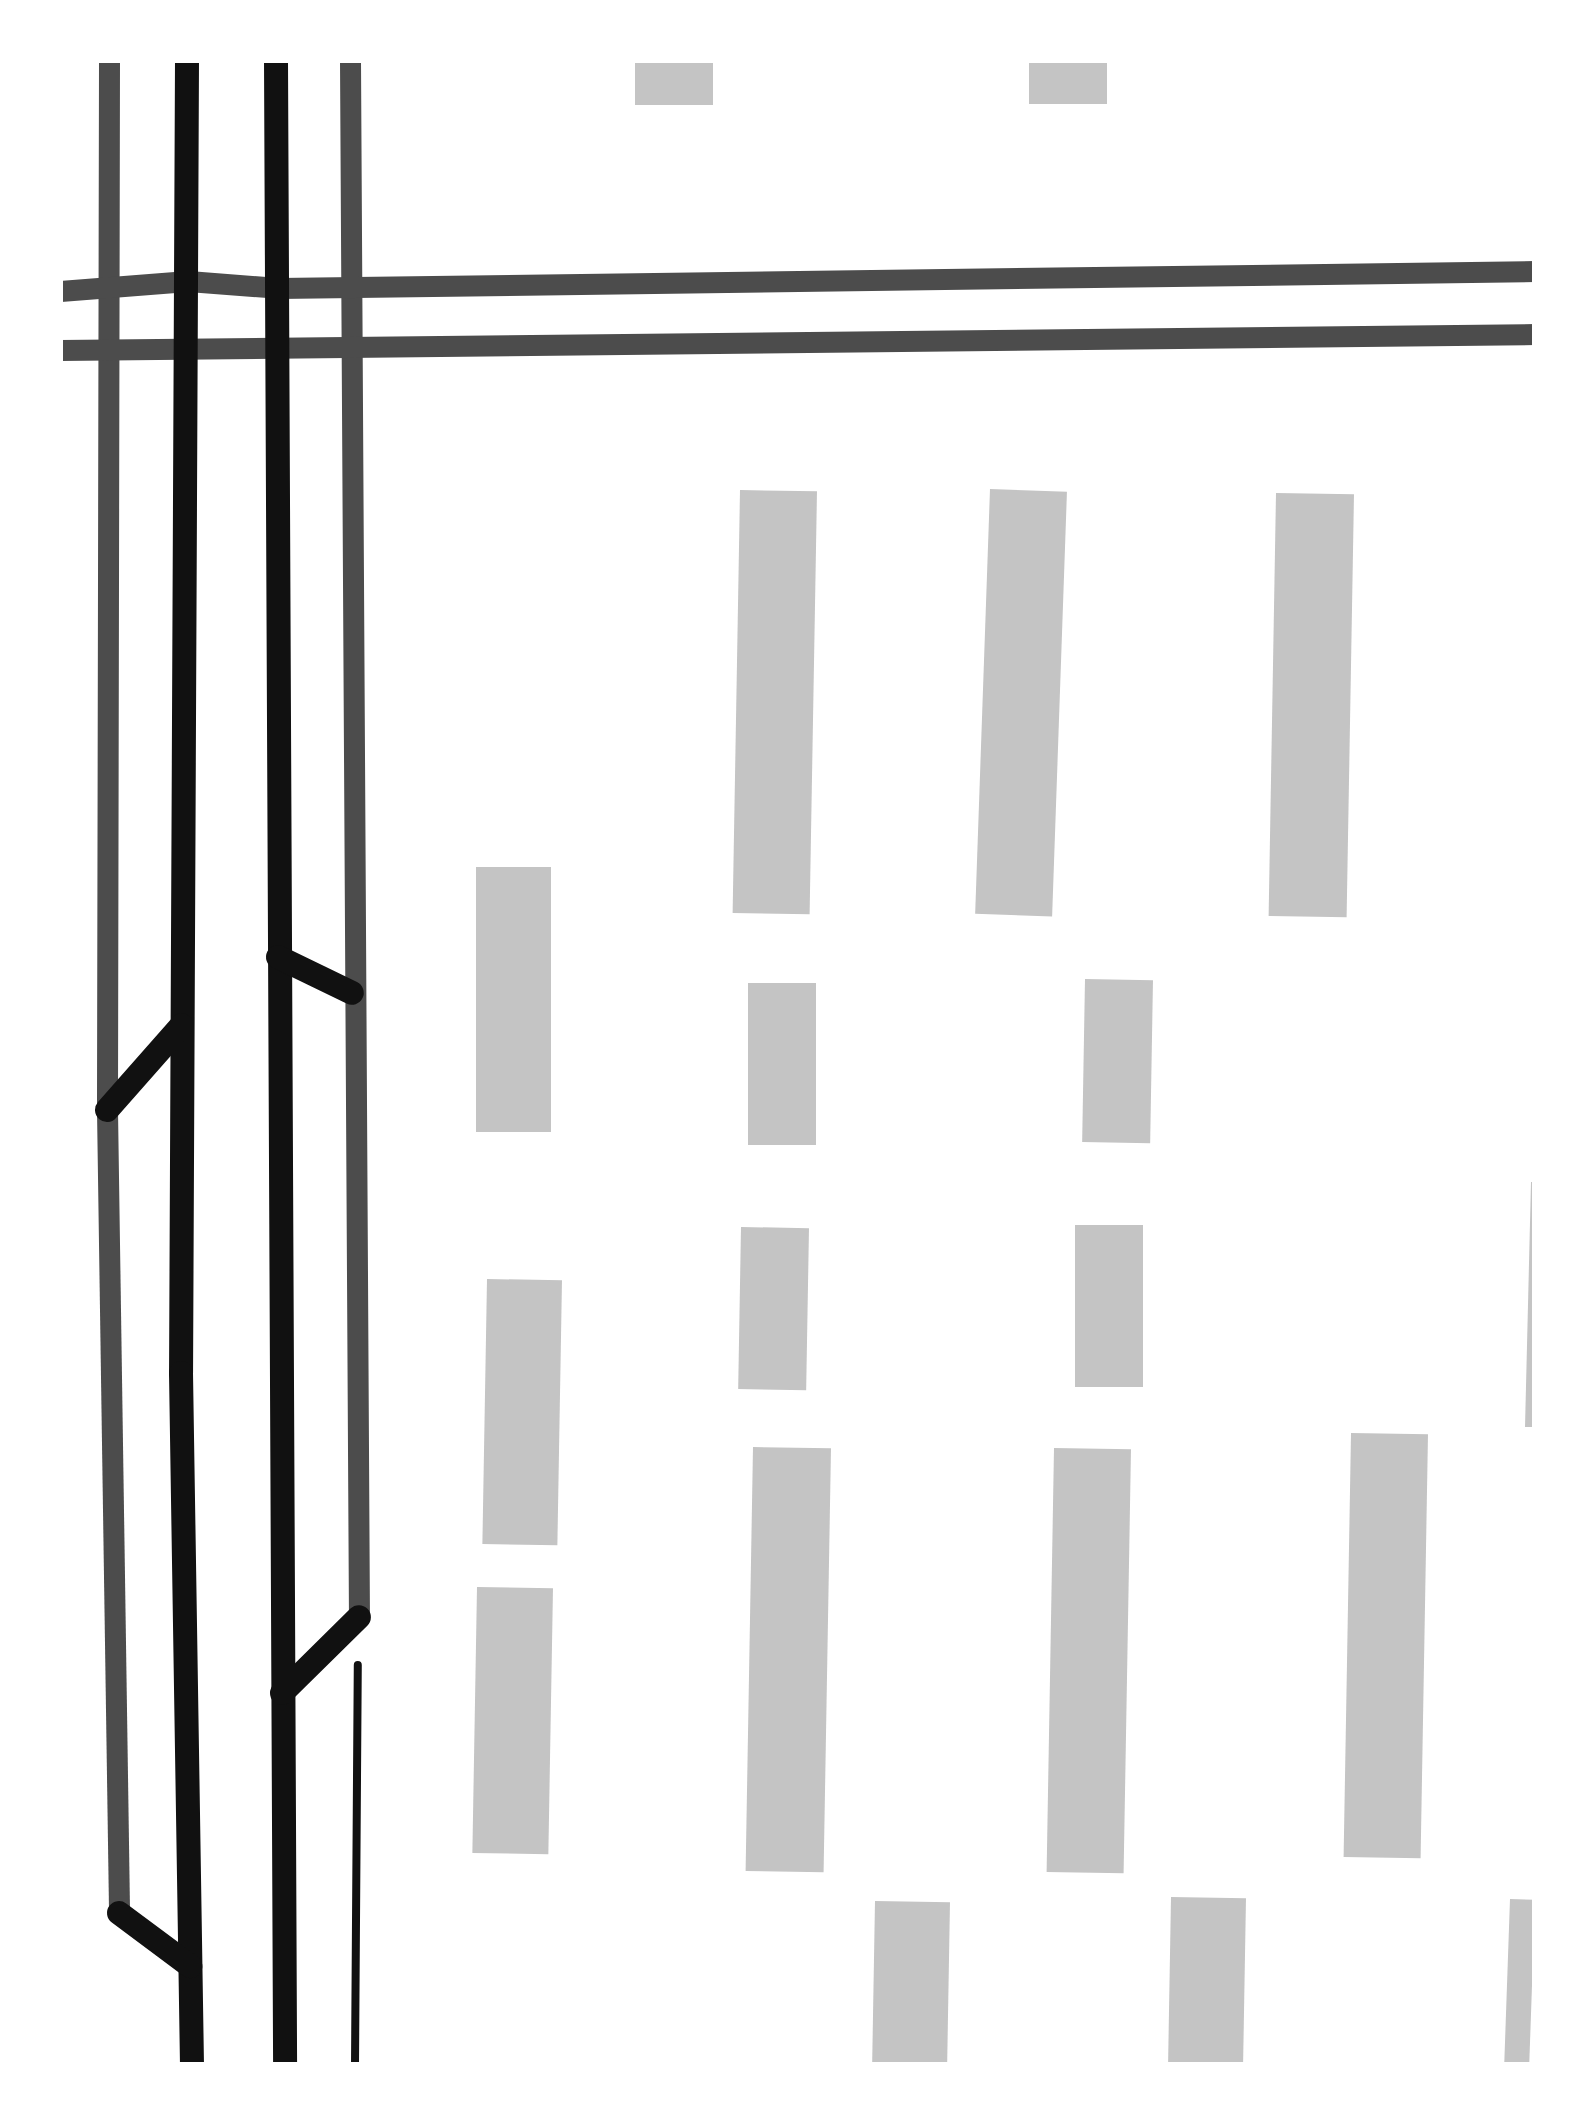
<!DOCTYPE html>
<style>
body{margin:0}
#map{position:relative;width:1595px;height:2125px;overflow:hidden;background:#fff;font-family:Rubik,sans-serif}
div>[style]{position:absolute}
.building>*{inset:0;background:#c4c4c4;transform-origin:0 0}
.path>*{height:8px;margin:-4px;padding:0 4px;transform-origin:4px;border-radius:4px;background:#111}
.tertiary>*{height:21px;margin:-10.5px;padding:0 10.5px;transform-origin:10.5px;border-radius:10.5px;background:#4c4c4c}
.secondary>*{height:24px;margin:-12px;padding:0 12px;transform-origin:12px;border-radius:12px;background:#111}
span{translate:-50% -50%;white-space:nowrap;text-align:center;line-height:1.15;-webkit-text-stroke:10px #fff;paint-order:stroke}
.frame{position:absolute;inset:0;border:63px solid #fff;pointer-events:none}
</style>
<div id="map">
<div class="building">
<i style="left:635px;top:60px;width:78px;height:45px"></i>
<i style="left:1029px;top:60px;width:78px;height:44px"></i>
<i style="left:990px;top:489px;width:77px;height:425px;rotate:2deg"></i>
<i style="left:740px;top:490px;width:77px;height:423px;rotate:1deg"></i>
<i style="left:1276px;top:493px;width:78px;height:423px;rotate:1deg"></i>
<i style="left:476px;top:867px;width:75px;height:265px"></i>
<i style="left:1085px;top:979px;width:68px;height:163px;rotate:1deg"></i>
<i style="left:748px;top:983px;width:68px;height:162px"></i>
<i style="clip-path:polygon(1531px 1182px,1535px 1182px,1535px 1427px,1525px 1427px)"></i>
<i style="left:1075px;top:1225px;width:68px;height:162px"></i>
<i style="left:741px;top:1227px;width:68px;height:162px;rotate:1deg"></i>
<i style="left:487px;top:1279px;width:75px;height:265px;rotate:1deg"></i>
<i style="left:1351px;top:1433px;width:77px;height:424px;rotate:1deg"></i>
<i style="left:753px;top:1447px;width:78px;height:424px;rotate:1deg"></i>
<i style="left:1054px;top:1448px;width:77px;height:424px;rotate:1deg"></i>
<i style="left:477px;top:1587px;width:76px;height:266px;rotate:1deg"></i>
<i style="left:1171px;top:1897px;width:75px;height:168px;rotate:1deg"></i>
<i style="left:1510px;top:1899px;width:25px;height:166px;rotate:2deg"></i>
<i style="left:875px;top:1901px;width:75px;height:164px;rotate:1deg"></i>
</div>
<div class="path">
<i style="left:355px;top:2065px;width:400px;rotate:-89.6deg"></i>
</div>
<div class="tertiary">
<i style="left:109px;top:60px;width:1050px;rotate:90.11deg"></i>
<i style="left:107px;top:1110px;width:803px;rotate:89.14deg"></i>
<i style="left:350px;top:60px;width:1557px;rotate:89.67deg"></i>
<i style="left:60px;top:291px;width:128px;rotate:-4.5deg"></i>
<i style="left:188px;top:281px;width:90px;rotate:4.4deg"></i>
<i style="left:278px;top:288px;width:1257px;rotate:-0.77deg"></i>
<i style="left:60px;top:350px;width:1475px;rotate:-0.62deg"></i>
</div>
<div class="secondary">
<i style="left:187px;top:60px;width:1313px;rotate:90.26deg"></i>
<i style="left:181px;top:1373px;width:692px;rotate:89.09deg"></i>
<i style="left:276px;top:60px;width:2005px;rotate:89.74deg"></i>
<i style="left:278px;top:957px;width:82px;rotate:25.9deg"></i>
<i style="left:107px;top:1110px;width:113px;rotate:-48.6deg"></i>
<i style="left:282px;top:1693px;width:108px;rotate:-44.6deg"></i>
<i style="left:119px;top:1913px;width:89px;rotate:36.7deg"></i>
</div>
<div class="frame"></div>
</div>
